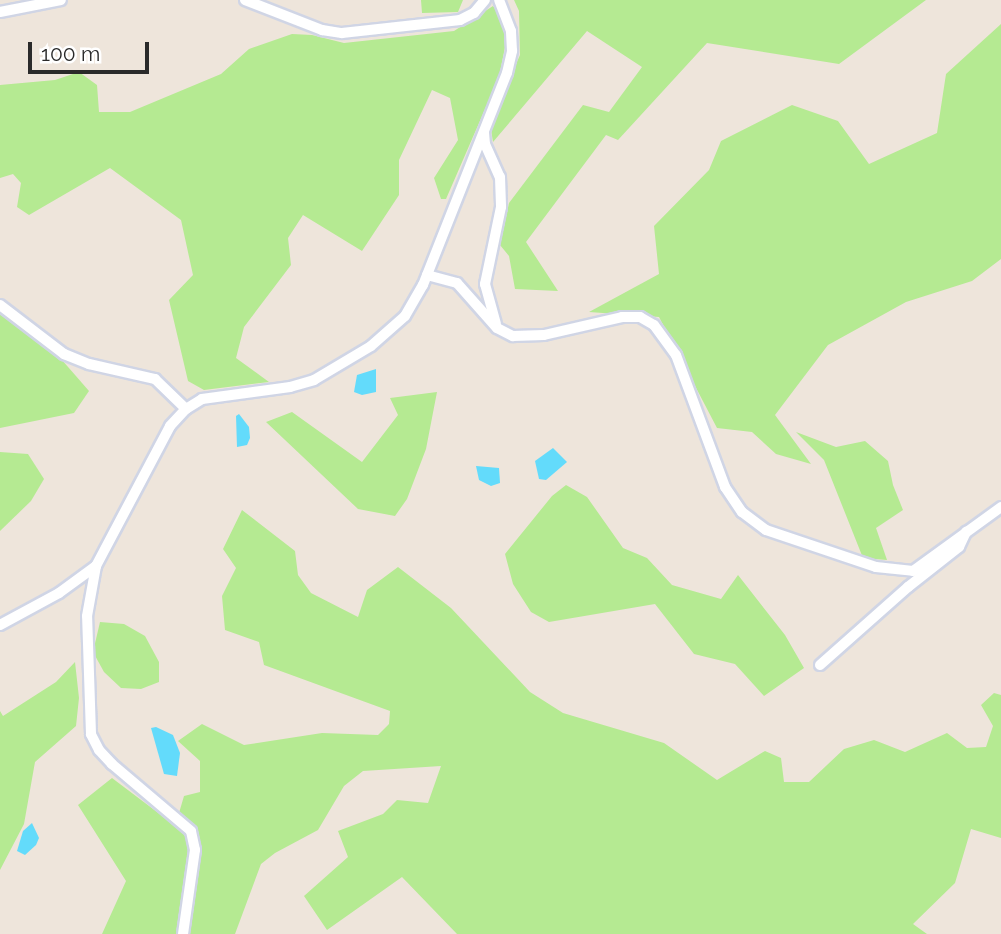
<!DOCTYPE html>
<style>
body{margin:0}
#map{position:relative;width:1001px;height:934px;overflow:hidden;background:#eee5db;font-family:Raleway,sans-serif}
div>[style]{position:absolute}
.green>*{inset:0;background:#b5ea92}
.water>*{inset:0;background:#63dbfb}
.roads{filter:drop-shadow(2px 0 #d0d5e5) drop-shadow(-2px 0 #d0d5e5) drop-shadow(0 2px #d0d5e5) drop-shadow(0 -2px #d0d5e5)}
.minor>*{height:10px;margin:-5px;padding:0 5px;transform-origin:5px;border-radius:5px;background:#fff}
span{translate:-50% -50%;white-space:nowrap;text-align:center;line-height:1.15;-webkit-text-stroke:5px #fff;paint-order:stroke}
.scale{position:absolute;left:28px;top:42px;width:121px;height:32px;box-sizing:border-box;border:4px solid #2a2a2a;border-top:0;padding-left:9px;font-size:21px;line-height:24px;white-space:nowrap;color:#2a2a2a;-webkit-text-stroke:5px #fff;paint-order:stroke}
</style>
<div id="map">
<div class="green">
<i style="clip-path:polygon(421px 0,463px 0,458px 12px,422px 13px)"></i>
<i style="clip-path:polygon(514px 0,926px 0,839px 64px,707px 43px,618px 140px,606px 135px,526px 242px,558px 291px,515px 289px,509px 256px,500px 245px,509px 203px,583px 105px,609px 112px,642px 67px,587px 31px,493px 142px,490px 123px,520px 55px,519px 11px)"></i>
<i style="clip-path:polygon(493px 6px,501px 17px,506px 42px,499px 77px,446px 199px,441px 199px,434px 178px,458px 140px,450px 98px,432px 90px,399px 160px,399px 195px,362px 251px,303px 215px,288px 238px,291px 265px,244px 327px,236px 358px,269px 382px,204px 390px,188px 381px,169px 300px,193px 275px,181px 220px,110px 168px,29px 215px,17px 207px,21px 183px,13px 174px,0 178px,0 85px,55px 80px,79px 72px,97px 85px,99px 112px,130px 112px,221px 74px,249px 49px,292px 34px,312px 35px,344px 43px,454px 31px)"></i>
<i style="clip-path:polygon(1001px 24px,1001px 259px,972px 281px,906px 302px,828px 345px,775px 415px,811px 464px,776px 454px,752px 432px,717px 428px,659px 317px,589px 312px,659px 274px,654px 226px,709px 170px,721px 141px,792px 105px,838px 121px,869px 164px,937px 133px,946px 74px)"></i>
<i style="clip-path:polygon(0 314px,55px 352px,89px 391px,74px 413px,0 428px)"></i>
<i style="clip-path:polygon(437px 392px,426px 449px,407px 499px,395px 516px,358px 509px,266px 422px,292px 412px,362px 462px,398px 415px,390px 398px)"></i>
<i style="clip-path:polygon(796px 432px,836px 447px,865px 441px,888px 461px,893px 485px,903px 510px,876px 528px,887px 560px,863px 558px,824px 460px)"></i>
<i style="clip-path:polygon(0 452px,28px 454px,44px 479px,31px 501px,0 531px)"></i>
<i style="clip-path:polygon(566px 485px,587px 497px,623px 548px,647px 558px,672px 585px,721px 599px,738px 575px,785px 635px,804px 668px,764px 696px,735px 664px,694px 654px,655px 604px,549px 622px,531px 612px,513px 584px,505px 554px,552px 496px)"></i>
<i style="clip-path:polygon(242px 510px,295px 551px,298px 575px,311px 593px,358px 617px,367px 590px,398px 567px,451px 608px,530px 692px,563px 713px,664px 743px,717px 780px,765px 751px,781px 758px,784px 782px,809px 782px,844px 749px,874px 740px,905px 752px,947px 733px,967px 748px,986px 747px,993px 726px,981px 705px,994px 693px,1001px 695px,1001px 838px,971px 829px,955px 883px,913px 924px,927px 934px,457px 934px,402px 877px,327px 930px,304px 896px,348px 857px,338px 831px,383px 814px,397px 800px,428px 803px,441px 766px,363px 771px,344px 786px,318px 830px,275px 853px,261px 864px,235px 934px,102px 934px,126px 881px,78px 805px,112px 778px,161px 815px,179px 813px,184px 796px,200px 792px,200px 761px,178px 741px,202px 724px,244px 745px,322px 733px,378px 735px,389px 724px,390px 711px,264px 665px,259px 642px,225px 630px,222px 596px,236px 568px,223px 549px)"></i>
<i style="clip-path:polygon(100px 622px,124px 624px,145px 636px,159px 662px,159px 682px,141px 689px,121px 688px,104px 672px,93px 652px)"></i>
<i style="clip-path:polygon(75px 662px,79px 698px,76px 726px,35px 762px,24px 824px,0 870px,0 711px,3px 716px,56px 682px)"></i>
</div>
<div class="water">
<i style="clip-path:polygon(376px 369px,376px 392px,362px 395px,354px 392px,357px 375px)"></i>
<i style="clip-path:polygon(239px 414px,249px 427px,250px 438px,247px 445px,237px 447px,236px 416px)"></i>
<i style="clip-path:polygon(553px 448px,567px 462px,546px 480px,539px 479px,535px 461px)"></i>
<i style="clip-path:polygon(476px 466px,499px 468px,500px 483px,491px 486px,479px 480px)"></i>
<i style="clip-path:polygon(156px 727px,173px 735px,180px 753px,177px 776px,164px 774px,151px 728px)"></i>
<i style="clip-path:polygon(32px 823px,39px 838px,36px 845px,25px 855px,17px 851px,23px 831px)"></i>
</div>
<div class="roads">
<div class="minor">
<i style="left:245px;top:0;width:83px;rotate:21.3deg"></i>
<i style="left:322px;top:30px;width:20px;rotate:9deg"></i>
<i style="left:342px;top:33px;width:119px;rotate:-6.3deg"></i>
<i style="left:460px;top:20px;width:16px;rotate:-27deg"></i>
<i style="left:474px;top:13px;width:17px;rotate:-50deg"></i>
<i style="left:0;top:12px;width:62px;rotate:-11.1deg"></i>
<i style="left:484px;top:133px;width:11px;rotate:85deg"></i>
<i style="left:485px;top:144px;width:36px;rotate:66deg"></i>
<i style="left:500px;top:177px;width:30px;rotate:88deg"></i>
<i style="left:501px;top:207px;width:79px;rotate:101.7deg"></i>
<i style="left:485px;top:284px;width:41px;rotate:74.6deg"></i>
<i style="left:427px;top:275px;width:31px;rotate:15deg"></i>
<i style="left:457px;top:283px;width:60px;rotate:48.4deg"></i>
<i style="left:497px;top:328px;width:18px;rotate:27deg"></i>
<i style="left:513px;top:336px;width:31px;rotate:-2deg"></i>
<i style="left:544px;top:335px;width:80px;rotate:-13deg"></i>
<i style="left:622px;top:317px;width:18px"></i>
<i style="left:640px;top:317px;width:16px;rotate:30deg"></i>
<i style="left:654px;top:325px;width:37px;rotate:54deg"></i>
<i style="left:676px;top:355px;width:141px;rotate:69.6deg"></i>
<i style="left:725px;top:487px;width:30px;rotate:56deg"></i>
<i style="left:742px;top:512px;width:30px;rotate:37deg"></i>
<i style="left:766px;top:530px;width:116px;rotate:18.6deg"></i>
<i style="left:876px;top:567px;width:37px;rotate:6deg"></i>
<i style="left:913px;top:571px;width:109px;rotate:-36deg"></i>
<i style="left:0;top:305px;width:81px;rotate:37.4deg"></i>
<i style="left:64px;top:354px;width:27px;rotate:22deg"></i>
<i style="left:89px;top:364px;width:68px;rotate:12.8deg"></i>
<i style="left:155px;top:379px;width:43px;rotate:44.1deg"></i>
<i style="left:0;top:625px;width:67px;rotate:-28.5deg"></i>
<i style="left:59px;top:593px;width:46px;rotate:-36.1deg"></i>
<i style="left:820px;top:665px;width:118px;rotate:-41.6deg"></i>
<i style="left:908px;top:587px;width:65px;rotate:-38.1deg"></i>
<i style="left:959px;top:547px;width:17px;rotate:-65deg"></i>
<i style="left:183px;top:934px;width:85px;rotate:-81.9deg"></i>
<i style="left:195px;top:850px;width:19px;rotate:-102deg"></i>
<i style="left:191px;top:831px;width:104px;rotate:-139.7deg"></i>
<i style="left:112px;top:764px;width:19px;rotate:-133deg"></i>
<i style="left:99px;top:750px;width:18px;rotate:-117deg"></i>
<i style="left:91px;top:734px;width:118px;rotate:-91.9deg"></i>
<i style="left:87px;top:616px;width:51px;rotate:-79.8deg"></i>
<i style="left:96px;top:566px;width:158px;rotate:-62.1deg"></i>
<i style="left:170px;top:426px;width:23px;rotate:-47deg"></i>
<i style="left:186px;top:409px;width:19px;rotate:-32deg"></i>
<i style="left:202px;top:399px;width:89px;rotate:-7.8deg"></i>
<i style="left:290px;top:387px;width:25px;rotate:-16deg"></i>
<i style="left:314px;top:380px;width:66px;rotate:-30.8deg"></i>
<i style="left:371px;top:346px;width:45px;rotate:-41.4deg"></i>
<i style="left:405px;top:316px;width:36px;rotate:-60deg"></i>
<i style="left:423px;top:285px;width:228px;rotate:-68.4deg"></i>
<i style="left:507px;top:73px;width:23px;rotate:-77deg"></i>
<i style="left:512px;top:51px;width:20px;rotate:-93deg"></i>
<i style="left:511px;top:31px;width:33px;rotate:-111deg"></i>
</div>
</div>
<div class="scale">100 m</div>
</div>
